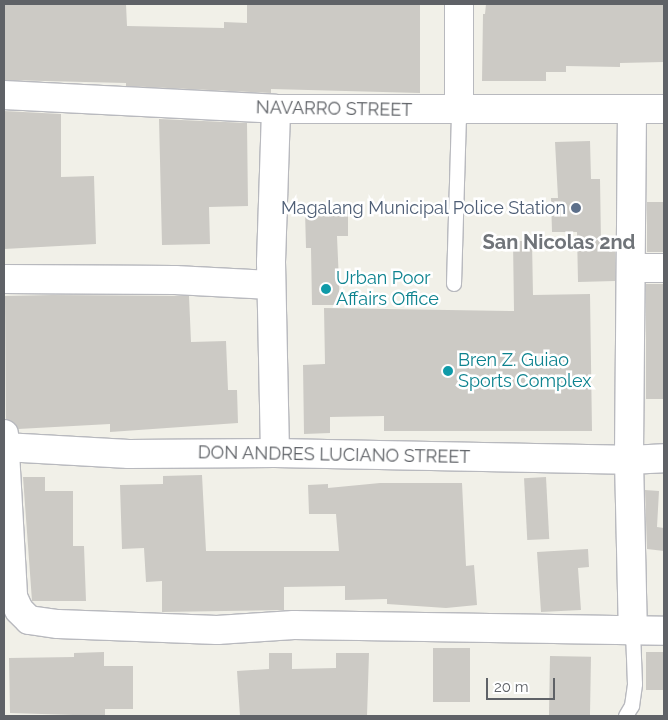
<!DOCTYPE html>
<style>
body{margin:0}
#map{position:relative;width:668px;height:720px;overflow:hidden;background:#f1f0e8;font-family:Raleway,sans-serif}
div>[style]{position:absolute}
.building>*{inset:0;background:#cccac5;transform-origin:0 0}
.roads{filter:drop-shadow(1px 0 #b8b9be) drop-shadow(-1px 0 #b8b9be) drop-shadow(0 1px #b8b9be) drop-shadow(0 -1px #b8b9be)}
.service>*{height:14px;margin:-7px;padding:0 7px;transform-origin:7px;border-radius:7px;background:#fff}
.minor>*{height:28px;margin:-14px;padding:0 14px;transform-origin:14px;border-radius:14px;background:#fff}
.tertiary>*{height:28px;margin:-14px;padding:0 14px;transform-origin:14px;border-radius:14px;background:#fff}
.dots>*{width:14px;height:14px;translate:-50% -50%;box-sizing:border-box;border:2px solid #fff;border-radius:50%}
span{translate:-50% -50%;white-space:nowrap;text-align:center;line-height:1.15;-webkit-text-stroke:5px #fff;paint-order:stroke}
.street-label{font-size:18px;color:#5f6267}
.service-label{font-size:18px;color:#4e5e75}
.right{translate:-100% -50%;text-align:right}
.culture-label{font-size:18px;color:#0d838f}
.left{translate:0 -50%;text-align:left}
.quarter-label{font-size:20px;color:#707479;font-weight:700}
.frame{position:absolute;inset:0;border:5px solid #5f6267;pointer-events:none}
.scale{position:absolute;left:486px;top:678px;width:69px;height:22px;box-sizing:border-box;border:2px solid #5f6267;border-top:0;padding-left:6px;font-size:15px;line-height:18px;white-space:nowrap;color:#5f6267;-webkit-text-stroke:4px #fff;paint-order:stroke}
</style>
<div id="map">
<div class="building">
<i style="clip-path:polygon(4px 4px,126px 4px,127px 26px,224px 28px,224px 22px,247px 23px,247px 4px,420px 4px,420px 93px,271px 89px,271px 93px,126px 86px,126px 83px,4px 80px)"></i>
<i style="clip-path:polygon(486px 4px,664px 4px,664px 62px,620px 63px,620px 67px,566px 66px,566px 72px,546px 72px,546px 81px,482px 81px,483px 14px,485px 14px)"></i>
<i style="clip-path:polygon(4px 111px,61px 114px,61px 177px,94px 176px,96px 244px,4px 249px)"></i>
<i style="clip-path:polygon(159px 119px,247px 123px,248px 206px,209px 207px,210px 244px,162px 245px)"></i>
<i style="clip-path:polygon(590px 141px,591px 179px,600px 179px,601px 243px,615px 243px,615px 281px,578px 282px,577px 232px,552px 232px,551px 198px,558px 198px,555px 142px)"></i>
<i style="left:647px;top:202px;width:17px;height:50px"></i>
<i style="clip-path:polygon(348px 210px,348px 236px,337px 236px,340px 305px,312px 305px,311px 248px,306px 248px,305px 211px)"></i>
<i style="clip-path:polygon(513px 241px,532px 241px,533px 295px,590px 294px,592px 431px,384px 431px,384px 416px,330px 417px,330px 433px,304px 434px,303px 365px,325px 364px,324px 308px,514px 311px)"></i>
<i style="left:646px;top:284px;width:18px;height:115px"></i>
<i style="clip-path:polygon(52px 295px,189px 296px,191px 342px,226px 341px,228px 390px,237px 390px,238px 423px,110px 432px,110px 424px,18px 429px,6px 419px,5px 296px)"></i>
<i style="clip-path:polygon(202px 475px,206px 551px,339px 551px,336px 514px,309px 514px,308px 485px,328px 484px,328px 488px,380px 483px,462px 483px,466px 566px,474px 565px,477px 605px,446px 608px,387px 604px,387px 599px,345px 600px,345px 586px,284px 587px,284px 610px,162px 612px,162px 581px,146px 582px,144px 548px,122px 549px,120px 485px,163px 484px,163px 476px)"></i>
<i style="clip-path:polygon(23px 477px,45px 477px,45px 491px,73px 491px,73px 546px,84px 546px,86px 601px,32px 601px)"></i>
<i style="left:546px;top:477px;width:62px;height:22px;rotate:87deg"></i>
<i style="clip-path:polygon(645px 490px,659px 491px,657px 527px,664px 528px,664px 551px,647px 549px)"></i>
<i style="clip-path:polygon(588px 549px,589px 567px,578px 568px,581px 610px,541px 612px,537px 552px)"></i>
<i style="left:433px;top:648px;width:37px;height:54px"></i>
<i style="clip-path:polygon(104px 652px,104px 666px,133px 666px,133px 709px,105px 709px,105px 716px,10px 713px,9px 658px,74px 657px,74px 653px)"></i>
<i style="left:646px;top:652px;width:18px;height:38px"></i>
<i style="clip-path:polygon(269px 653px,292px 653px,292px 669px,336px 668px,336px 653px,369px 653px,367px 716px,240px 716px,237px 671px,269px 669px)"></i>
<i style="left:550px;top:656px;width:41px;height:60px;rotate:1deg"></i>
</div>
<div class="roads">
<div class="service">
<i style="left:454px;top:284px;width:173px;rotate:-88.3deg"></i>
<i style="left:626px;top:716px;width:12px;rotate:-59deg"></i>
<i style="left:632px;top:706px;width:22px;rotate:-82deg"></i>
<i style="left:635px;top:684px;width:52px;rotate:-92.2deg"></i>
</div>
<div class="minor">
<i style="left:459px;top:4px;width:107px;rotate:90deg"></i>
<i style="left:4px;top:95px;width:272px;rotate:2.9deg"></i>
<i style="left:276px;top:109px;width:388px"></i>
<i style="left:632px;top:111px;width:349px;rotate:90.5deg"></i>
<i style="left:629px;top:460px;width:172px;rotate:88.7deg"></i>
<i style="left:631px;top:268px;width:33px"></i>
<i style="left:4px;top:279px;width:171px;rotate:0.3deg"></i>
<i style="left:175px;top:280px;width:96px;rotate:3deg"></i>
<i style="left:4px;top:434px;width:163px;rotate:86.8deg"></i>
<i style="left:13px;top:597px;width:14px;rotate:65deg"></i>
<i style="left:19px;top:610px;width:14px;rotate:45deg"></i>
<i style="left:29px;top:620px;width:29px;rotate:8deg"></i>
<i style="left:58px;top:624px;width:159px;rotate:2.2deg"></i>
<i style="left:217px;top:630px;width:77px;rotate:-3.7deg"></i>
<i style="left:294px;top:625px;width:370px;rotate:0.9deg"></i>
<i style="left:275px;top:453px;width:191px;rotate:-91.2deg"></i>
<i style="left:271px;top:262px;width:153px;rotate:-88.1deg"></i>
</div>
<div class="tertiary">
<i style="left:4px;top:447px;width:125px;rotate:3.2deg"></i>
<i style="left:129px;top:454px;width:146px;rotate:-0.4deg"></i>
<i style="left:275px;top:453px;width:354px;rotate:1.1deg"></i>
<i style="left:629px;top:460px;width:35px;rotate:-3deg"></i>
</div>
</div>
<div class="dots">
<i style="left:576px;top:208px;background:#5c6f8a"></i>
<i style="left:326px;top:289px;background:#0f9aa8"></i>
<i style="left:448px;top:371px;background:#0f9aa8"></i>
</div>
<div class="street-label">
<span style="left:334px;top:109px;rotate:1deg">NAVARRO STREET</span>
<span style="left:334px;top:455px;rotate:1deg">DON ANDRES LUCIANO STREET</span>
</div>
<div class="service-label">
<span class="right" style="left:566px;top:208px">Magalang Municipal Police Station</span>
</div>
<div class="culture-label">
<span class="left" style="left:336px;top:289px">Urban Poor<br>Affairs Office</span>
<span class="left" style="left:458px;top:371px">Bren Z. Guiao<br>Sports Complex</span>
</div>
<div class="quarter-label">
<span style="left:559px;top:242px">San Nicolas 2nd</span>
</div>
<div class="frame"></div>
<div class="scale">20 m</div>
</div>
